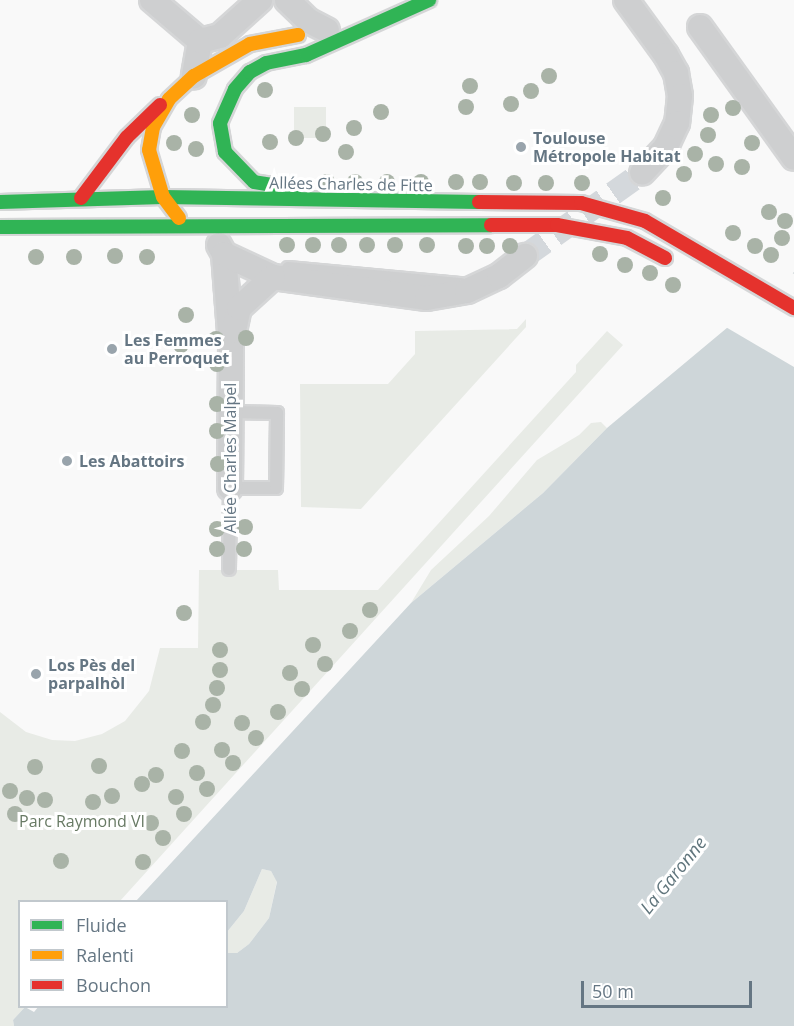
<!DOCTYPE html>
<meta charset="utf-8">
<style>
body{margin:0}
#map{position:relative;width:794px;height:1026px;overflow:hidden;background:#f9f9f9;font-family:"Open Sans",sans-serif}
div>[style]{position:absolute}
.green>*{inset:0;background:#e8ebe6;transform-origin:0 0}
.water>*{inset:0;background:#ced6d9}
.pier>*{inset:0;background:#f9f9f9}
.street-tunnel>*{height:24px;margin-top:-12px;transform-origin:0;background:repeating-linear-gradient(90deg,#d4d8dc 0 24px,transparent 0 36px)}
.roads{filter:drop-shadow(2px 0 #d5d6d7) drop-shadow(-2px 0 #d5d6d7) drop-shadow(0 2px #d5d6d7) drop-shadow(0 -2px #d5d6d7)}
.lane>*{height:12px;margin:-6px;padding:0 6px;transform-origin:6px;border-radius:6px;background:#cecfd0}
.street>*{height:24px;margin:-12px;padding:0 12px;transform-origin:12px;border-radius:12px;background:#cecfd0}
.fast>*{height:14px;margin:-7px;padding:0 7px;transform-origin:7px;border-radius:7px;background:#30b455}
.slow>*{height:14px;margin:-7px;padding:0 7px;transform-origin:7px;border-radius:7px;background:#ff9f0a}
.jam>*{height:14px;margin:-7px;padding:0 7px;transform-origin:7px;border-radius:7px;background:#e5322d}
.trees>*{width:16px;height:16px;margin:-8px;border-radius:50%;background:#a9b3a7}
.dots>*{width:16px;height:16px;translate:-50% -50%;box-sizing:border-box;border:3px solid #fff;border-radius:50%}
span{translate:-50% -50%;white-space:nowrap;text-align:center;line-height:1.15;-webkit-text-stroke:6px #fff;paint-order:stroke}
.poi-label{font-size:16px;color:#657683;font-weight:700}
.left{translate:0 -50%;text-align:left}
.street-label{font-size:16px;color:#657683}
.park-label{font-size:16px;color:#687a64}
.water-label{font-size:18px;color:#60757c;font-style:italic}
.legend{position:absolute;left:18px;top:900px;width:210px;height:108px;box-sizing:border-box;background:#fff;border:2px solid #c1c8cd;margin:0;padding:8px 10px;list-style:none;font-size:18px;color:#657683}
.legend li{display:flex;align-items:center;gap:12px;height:30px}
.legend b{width:30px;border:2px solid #c1c8cd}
.scale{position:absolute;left:581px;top:981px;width:171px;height:27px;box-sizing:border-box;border:3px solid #657683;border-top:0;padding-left:8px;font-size:18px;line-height:21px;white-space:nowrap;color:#657683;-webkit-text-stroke:4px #fff;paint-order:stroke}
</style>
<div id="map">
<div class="green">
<i style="left:294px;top:107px;width:32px;height:31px"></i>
<i style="clip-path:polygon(526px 319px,526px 327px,361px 509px,301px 507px,300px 384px,388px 384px,415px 354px,415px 331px,517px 329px)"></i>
<i style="clip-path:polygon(607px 331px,623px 345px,120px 901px,20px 902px,20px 1006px,25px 1007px,13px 1020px,14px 1026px,0 1026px,0 712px,26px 732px,52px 740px,75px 741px,102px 734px,125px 721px,149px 691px,160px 648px,198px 648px,199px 570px,278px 570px,279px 590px,378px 590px,576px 372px,576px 365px)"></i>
<i style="clip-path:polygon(601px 422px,607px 428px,543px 493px,411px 603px,431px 570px,489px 516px,537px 460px,579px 435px,591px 423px)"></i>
<i style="clip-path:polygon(262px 869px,271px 871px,277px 881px,269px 918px,249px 944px,237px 953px,227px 953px,227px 932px,244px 911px)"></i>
</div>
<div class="water">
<i style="clip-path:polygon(794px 272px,794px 1026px,14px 1026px,13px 1020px,25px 1007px,34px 1012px,39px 1006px,226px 1006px,227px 953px,237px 953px,249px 944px,269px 918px,277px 882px,271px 871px,262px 869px,244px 911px,227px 932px,226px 902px,136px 901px,411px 603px,543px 493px,607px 428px)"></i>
</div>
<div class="pier">
<i style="clip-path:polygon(791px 272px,794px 274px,794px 367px,724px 326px)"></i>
</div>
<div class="street-tunnel">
<i style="left:525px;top:256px;width:143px;rotate:-35.4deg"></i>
</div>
<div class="roads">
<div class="lane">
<i style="left:288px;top:268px;width:175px;rotate:5.3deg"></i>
<i style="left:229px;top:569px;width:81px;rotate:-89.3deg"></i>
<i style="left:230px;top:488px;width:46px"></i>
<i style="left:276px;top:488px;width:75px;rotate:-89.2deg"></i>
<i style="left:277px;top:413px;width:47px;rotate:-178.8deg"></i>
</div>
<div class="street">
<i style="left:152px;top:0;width:63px;rotate:40.5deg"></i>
<i style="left:200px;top:41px;width:36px;rotate:100deg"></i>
<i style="left:287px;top:0;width:30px;rotate:44deg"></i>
<i style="left:309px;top:21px;width:20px;rotate:27deg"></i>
<i style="left:626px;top:0;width:68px;rotate:54deg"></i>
<i style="left:666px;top:55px;width:21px;rotate:61deg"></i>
<i style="left:676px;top:73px;width:23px;rotate:80deg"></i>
<i style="left:680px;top:96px;width:27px;rotate:96deg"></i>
<i style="left:677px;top:123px;width:26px;rotate:115deg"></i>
<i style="left:666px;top:147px;width:35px;rotate:133deg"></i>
<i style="left:700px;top:27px;width:161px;rotate:54.3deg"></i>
<i style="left:200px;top:41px;width:21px;rotate:-14deg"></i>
<i style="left:220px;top:36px;width:54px;rotate:-42deg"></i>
<i style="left:219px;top:245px;width:10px;rotate:61deg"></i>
<i style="left:224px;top:254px;width:92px;rotate:85.6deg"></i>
<i style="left:231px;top:346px;width:142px;rotate:90.4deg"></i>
<i style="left:224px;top:254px;width:54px;rotate:25.1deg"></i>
<i style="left:273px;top:277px;width:155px;rotate:7.8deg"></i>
<i style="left:427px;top:298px;width:41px;rotate:-9.9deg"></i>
<i style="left:467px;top:291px;width:35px;rotate:-25deg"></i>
<i style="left:499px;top:276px;width:33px;rotate:-38deg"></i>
<i style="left:234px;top:331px;width:24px;rotate:-78deg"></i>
<i style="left:239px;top:308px;width:46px;rotate:-42.4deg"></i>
</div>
<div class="fast">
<i style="left:295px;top:196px;width:13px;rotate:-138deg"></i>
<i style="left:285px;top:187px;width:31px;rotate:-171deg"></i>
<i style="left:254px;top:182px;width:42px;rotate:-134deg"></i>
<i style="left:225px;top:152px;width:29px;rotate:-100deg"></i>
<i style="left:220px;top:123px;width:37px;rotate:-66deg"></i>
<i style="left:235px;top:89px;width:23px;rotate:-49deg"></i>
<i style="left:250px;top:72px;width:18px;rotate:-29deg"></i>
<i style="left:266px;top:63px;width:41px;rotate:-11.3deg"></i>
<i style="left:306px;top:55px;width:135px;rotate:-24.1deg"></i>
<i style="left:0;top:202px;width:163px;rotate:-1.8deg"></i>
<i style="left:163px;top:197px;width:316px;rotate:0.9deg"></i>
<i style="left:0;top:227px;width:491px;rotate:-0.2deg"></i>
</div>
<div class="slow">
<i style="left:179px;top:218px;width:26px;rotate:-127deg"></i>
<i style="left:163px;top:197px;width:49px;rotate:-106.6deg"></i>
<i style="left:149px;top:150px;width:23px;rotate:-80deg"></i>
<i style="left:153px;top:127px;width:32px;rotate:-60deg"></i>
<i style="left:169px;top:99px;width:34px;rotate:-43deg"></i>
<i style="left:194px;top:76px;width:64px;rotate:-29.7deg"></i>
<i style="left:250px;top:44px;width:49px;rotate:-10.6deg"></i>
</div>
<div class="jam">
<i style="left:81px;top:198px;width:76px;rotate:-53deg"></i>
<i style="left:127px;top:137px;width:46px;rotate:-44.1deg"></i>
<i style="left:479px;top:202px;width:102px;rotate:0.6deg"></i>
<i style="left:581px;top:203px;width:66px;rotate:15.7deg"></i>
<i style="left:645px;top:221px;width:173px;rotate:30.3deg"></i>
<i style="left:491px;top:225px;width:66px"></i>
<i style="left:557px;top:225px;width:71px;rotate:10.5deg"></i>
<i style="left:627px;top:238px;width:43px;rotate:27.8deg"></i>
</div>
</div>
<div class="trees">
<i style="left:549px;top:76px"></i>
<i style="left:470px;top:86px"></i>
<i style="left:265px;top:90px"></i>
<i style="left:531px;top:91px"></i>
<i style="left:511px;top:104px"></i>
<i style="left:466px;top:107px"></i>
<i style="left:733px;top:108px"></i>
<i style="left:381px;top:112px"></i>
<i style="left:192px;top:115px"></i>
<i style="left:711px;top:115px"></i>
<i style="left:354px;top:128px"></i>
<i style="left:323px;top:134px"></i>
<i style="left:708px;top:135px"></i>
<i style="left:296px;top:138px"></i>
<i style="left:270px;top:142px"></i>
<i style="left:174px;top:143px"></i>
<i style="left:752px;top:143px"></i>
<i style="left:196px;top:149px"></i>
<i style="left:346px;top:152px"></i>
<i style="left:695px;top:154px"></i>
<i style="left:716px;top:164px"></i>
<i style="left:742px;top:167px"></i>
<i style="left:684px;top:174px"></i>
<i style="left:327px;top:182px"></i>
<i style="left:355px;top:182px"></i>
<i style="left:387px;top:182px"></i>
<i style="left:421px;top:182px"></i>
<i style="left:456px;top:182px"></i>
<i style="left:480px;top:182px"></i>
<i style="left:514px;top:183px"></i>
<i style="left:546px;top:183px"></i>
<i style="left:582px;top:183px"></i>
<i style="left:663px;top:198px"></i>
<i style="left:769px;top:212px"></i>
<i style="left:785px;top:221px"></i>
<i style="left:733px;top:233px"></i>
<i style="left:782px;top:238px"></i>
<i style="left:287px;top:245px"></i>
<i style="left:313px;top:245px"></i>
<i style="left:339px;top:245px"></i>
<i style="left:367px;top:245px"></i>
<i style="left:395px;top:245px"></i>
<i style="left:427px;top:245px"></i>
<i style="left:466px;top:246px"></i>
<i style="left:487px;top:246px"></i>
<i style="left:510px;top:246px"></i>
<i style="left:755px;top:246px"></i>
<i style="left:600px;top:254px"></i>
<i style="left:771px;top:255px"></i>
<i style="left:115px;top:256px"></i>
<i style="left:36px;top:257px"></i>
<i style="left:74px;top:257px"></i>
<i style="left:147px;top:257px"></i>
<i style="left:625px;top:265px"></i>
<i style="left:650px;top:273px"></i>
<i style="left:673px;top:285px"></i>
<i style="left:186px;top:315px"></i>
<i style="left:246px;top:338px"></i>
<i style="left:216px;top:339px"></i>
<i style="left:181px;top:345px"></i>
<i style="left:217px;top:364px"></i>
<i style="left:217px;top:404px"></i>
<i style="left:217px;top:431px"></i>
<i style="left:218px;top:464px"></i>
<i style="left:245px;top:527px"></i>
<i style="left:217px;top:529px"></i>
<i style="left:217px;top:549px"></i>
<i style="left:244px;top:549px"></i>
<i style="left:370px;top:610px"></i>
<i style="left:184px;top:613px"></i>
<i style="left:350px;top:631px"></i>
<i style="left:313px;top:645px"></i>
<i style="left:220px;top:650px"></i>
<i style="left:325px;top:664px"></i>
<i style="left:220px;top:670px"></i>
<i style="left:290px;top:673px"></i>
<i style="left:217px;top:688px"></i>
<i style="left:302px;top:689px"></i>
<i style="left:213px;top:705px"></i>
<i style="left:278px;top:712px"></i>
<i style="left:203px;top:722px"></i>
<i style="left:242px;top:723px"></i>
<i style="left:256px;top:738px"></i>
<i style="left:222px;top:750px"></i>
<i style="left:182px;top:751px"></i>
<i style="left:233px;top:763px"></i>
<i style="left:99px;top:766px"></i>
<i style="left:35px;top:767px"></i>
<i style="left:197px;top:773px"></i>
<i style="left:156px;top:775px"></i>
<i style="left:142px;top:784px"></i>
<i style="left:207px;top:789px"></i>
<i style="left:10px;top:791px"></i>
<i style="left:112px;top:796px"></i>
<i style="left:176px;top:797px"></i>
<i style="left:27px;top:798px"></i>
<i style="left:45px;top:800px"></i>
<i style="left:93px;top:802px"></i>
<i style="left:15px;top:814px"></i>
<i style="left:184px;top:814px"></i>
<i style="left:151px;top:823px"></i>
<i style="left:163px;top:838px"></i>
<i style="left:61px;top:861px"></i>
<i style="left:143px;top:862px"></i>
</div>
<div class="dots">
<i style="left:521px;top:147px;background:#99a4ac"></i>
<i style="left:112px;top:349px;background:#99a4ac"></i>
<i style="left:67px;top:461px;background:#99a4ac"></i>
<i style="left:36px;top:674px;background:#99a4ac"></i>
</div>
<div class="poi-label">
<span class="left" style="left:533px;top:147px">Toulouse<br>Métropole Habitat</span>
<span class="left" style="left:124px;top:349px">Les Femmes<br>au Perroquet</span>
<span class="left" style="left:79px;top:461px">Les Abattoirs</span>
<span class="left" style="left:48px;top:674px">Los Pès del<br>parpalhòl</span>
</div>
<div class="street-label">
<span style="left:351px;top:184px;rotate:1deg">Allées Charles de Fitte</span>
<span style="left:230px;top:458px;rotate:-90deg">Allée Charles Malpel</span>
</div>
<div class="park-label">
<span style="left:82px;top:821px">Parc Raymond VI</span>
</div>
<div class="water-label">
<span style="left:673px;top:875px;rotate:-51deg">La Garonne</span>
</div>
<ul class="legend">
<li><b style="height:8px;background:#30b455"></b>Fluide</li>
<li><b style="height:8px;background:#ff9f0a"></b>Ralenti</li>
<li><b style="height:8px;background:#e5322d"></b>Bouchon</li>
</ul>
<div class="scale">50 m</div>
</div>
